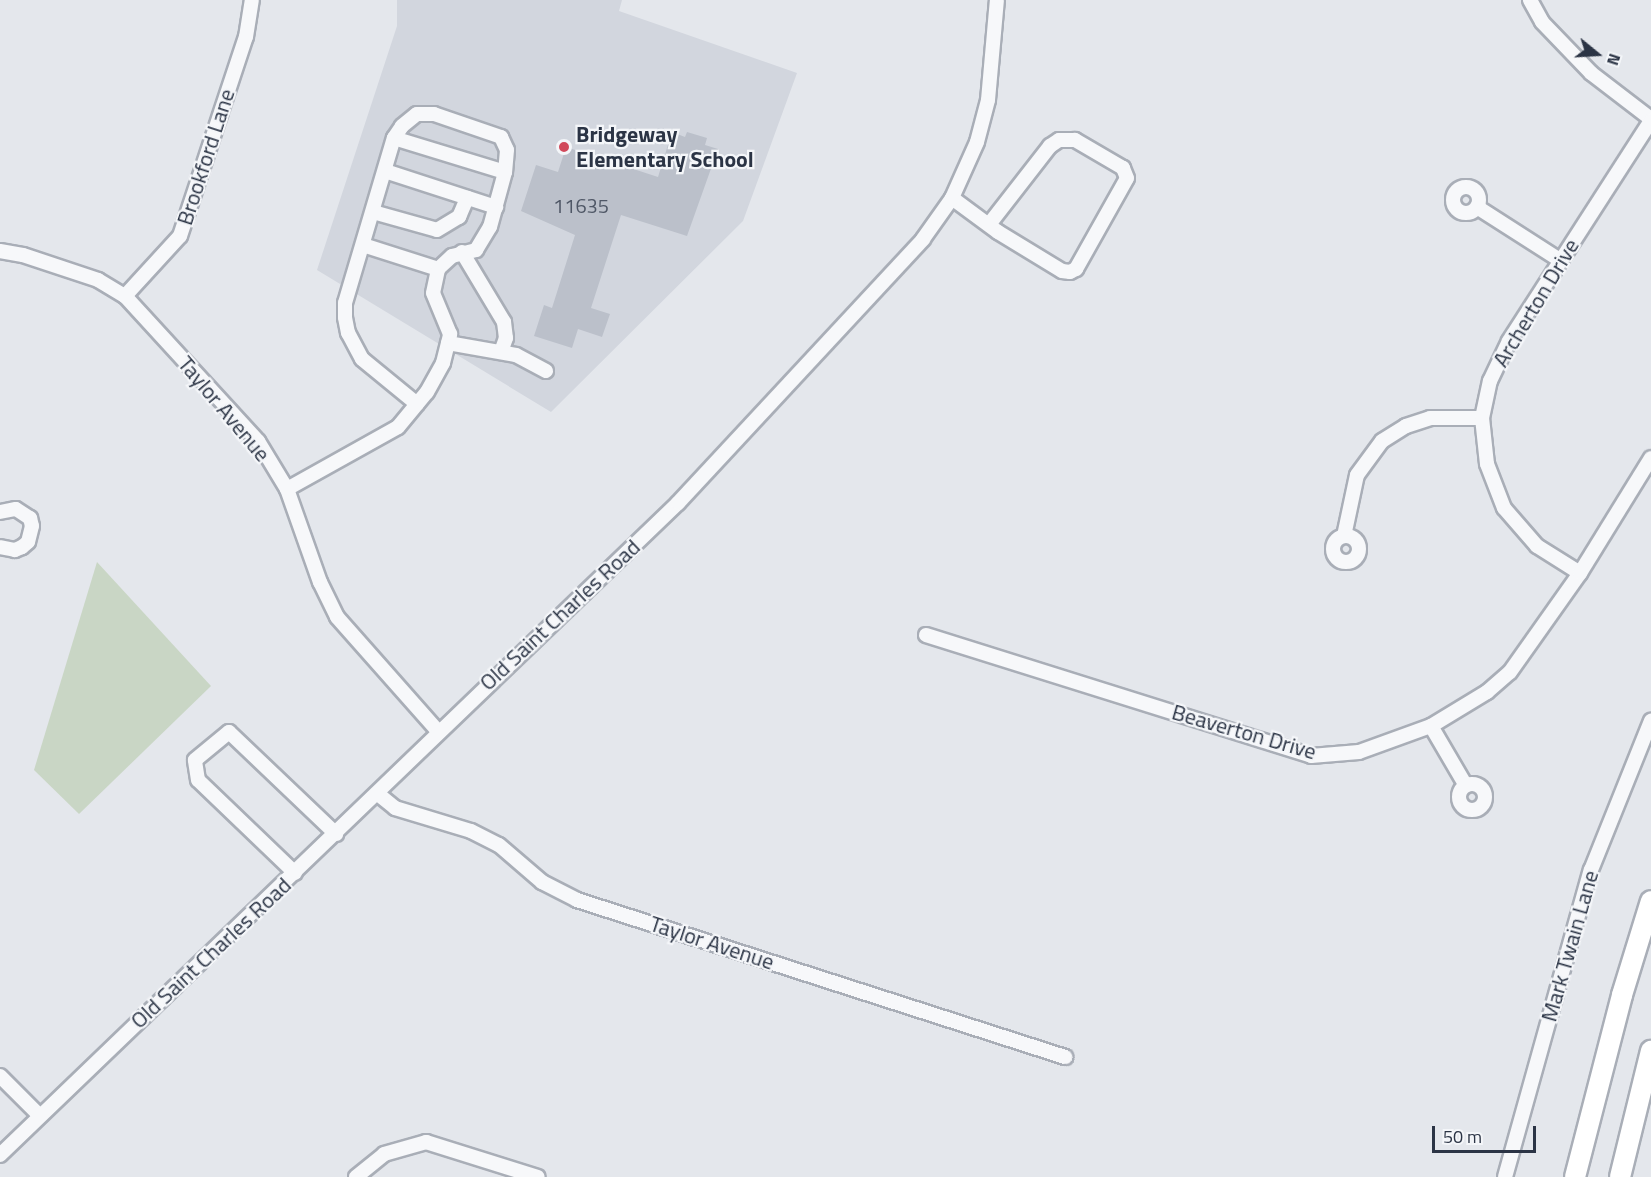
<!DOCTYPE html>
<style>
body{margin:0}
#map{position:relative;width:1651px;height:1177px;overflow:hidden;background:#e4e7ec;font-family:"Titillium Web",sans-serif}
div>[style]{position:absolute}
.built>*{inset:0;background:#d2d6de}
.green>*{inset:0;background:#c9d6c5}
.building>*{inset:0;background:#bbc0ca}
.roads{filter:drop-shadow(2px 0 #a9aeb7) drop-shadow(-2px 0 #a9aeb7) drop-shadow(0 2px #a9aeb7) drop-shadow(0 -2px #a9aeb7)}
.minor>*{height:14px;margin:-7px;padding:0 7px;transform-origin:7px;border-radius:7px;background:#f7f8fa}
.minor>.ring{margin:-7px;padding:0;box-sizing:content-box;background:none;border:14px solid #f7f8fa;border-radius:50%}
.highway>*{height:20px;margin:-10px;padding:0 10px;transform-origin:10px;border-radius:10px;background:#fff}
.dots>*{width:16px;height:16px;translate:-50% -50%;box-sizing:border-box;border:3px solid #f4f6f9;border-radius:50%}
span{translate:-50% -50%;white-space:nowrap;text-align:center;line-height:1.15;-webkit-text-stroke:4.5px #f4f6f9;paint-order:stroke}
.number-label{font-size:20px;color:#4f5766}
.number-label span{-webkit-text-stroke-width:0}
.poi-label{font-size:22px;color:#2b3445;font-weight:700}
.left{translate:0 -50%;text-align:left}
.street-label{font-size:22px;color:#2b3445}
.north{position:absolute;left:1567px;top:24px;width:60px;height:60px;-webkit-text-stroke:4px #f4f6f9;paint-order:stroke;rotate:108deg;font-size:16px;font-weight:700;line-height:24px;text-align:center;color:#2b3445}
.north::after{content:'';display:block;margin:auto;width:21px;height:27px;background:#2b3445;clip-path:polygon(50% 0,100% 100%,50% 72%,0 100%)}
.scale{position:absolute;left:1432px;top:1126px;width:104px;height:27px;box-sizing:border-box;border:3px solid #2b3445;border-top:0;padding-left:8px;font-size:18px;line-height:21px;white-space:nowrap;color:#2b3445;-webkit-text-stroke:4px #f4f6f9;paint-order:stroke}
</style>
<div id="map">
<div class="built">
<i style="clip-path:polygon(397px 0,622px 0,619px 11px,797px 73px,743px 221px,551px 412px,317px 270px,397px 26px)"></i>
</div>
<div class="green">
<i style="clip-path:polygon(97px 562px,211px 686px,79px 814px,34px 770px)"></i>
</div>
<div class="building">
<i style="clip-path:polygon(672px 132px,685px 137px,687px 132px,707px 138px,705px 145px,718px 149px,687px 236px,621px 215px,591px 308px,610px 314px,602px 337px,578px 329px,572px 348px,534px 336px,544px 305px,552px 308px,575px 235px,521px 211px,536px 165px,558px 172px,566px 147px,658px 177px)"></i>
</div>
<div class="roads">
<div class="minor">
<i style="left:1530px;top:0;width:25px;rotate:61deg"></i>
<i style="left:1542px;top:22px;width:71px;rotate:46.1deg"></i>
<i style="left:1591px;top:73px;width:76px;rotate:37.5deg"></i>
<i style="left:385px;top:171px;width:117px;rotate:18deg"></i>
<i class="ring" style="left:1453px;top:187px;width:12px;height:12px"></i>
<i style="left:952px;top:198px;width:57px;rotate:36.5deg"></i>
<i style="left:998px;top:232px;width:75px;rotate:31.4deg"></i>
<i style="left:1062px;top:271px;width:8px;rotate:7deg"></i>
<i style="left:1070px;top:272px;width:7px;rotate:-27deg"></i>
<i style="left:1076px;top:269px;width:104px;rotate:-60.7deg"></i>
<i style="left:1127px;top:178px;width:11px;rotate:-112deg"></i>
<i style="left:1123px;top:168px;width:56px;rotate:-149.7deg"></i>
<i style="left:1075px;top:140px;width:16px;rotate:180deg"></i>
<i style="left:1059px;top:140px;width:11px;rotate:146deg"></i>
<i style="left:1050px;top:146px;width:98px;rotate:127.9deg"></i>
<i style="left:1477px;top:207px;width:98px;rotate:32.6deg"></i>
<i style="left:373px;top:212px;width:66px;rotate:15.7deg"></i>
<i style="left:437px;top:230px;width:26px;rotate:-31deg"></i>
<i style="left:459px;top:217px;width:21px;rotate:-67deg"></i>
<i style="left:363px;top:245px;width:79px;rotate:17.7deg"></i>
<i style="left:0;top:251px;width:23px;rotate:10deg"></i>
<i style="left:23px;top:255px;width:79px;rotate:18.4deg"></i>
<i style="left:98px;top:280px;width:31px;rotate:31deg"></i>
<i style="left:125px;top:296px;width:197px;rotate:47.5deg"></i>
<i style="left:258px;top:441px;width:56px;rotate:58.9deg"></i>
<i style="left:287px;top:489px;width:99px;rotate:70.5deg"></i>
<i style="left:320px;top:582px;width:39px;rotate:64deg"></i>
<i style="left:337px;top:617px;width:152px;rotate:48.5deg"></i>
<i style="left:462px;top:252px;width:82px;rotate:59deg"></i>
<i style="left:504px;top:322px;width:16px;rotate:83deg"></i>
<i style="left:506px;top:338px;width:15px;rotate:110deg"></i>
<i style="left:125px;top:296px;width:81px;rotate:-47.5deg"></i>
<i style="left:180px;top:236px;width:210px;rotate:-71.7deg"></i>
<i style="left:246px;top:37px;width:37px;rotate:-81deg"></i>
<i style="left:448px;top:343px;width:69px;rotate:10deg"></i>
<i style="left:516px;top:355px;width:34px;rotate:28deg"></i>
<i style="left:417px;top:404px;width:71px;rotate:-140.7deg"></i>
<i style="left:362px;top:359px;width:30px;rotate:-118deg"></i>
<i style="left:348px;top:333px;width:16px;rotate:-101deg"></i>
<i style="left:345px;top:317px;width:14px;rotate:-90deg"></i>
<i style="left:345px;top:303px;width:172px;rotate:-73.5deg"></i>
<i style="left:394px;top:138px;width:14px;rotate:-56deg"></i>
<i style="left:402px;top:126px;width:19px;rotate:-39deg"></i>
<i style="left:417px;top:114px;width:17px"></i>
<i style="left:434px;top:114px;width:71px;rotate:18.9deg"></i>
<i style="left:501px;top:137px;width:14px;rotate:65deg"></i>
<i style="left:507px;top:150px;width:22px;rotate:95deg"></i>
<i style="left:287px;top:489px;width:127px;rotate:-29.2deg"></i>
<i style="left:398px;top:427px;width:45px;rotate:-50.4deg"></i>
<i style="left:427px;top:392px;width:33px;rotate:-61deg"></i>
<i style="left:443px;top:363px;width:30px;rotate:-76deg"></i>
<i style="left:450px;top:334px;width:44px;rotate:-112.5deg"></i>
<i style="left:433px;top:293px;width:25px;rotate:-78deg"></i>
<i style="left:438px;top:269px;width:19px;rotate:-43deg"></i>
<i style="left:452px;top:256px;width:25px;rotate:-14deg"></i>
<i style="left:476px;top:250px;width:27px;rotate:-59deg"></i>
<i style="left:490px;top:227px;width:57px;rotate:-74.7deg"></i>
<i style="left:505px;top:172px;width:116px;rotate:-163deg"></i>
<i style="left:0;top:512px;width:16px;rotate:-11deg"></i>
<i style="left:16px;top:509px;width:17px;rotate:33deg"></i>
<i style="left:30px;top:518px;width:8px;rotate:76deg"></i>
<i style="left:32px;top:526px;width:16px;rotate:104deg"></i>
<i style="left:28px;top:542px;width:8px;rotate:140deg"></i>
<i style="left:22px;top:547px;width:8px;rotate:157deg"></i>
<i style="left:15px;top:550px;width:15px;rotate:-169deg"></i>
<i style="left:1344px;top:536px;width:62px;rotate:-78deg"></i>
<i style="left:1357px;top:475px;width:42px;rotate:-53.7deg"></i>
<i style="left:1382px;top:441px;width:28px;rotate:-32deg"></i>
<i style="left:1406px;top:426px;width:25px;rotate:-18deg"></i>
<i style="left:1430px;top:418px;width:52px"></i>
<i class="ring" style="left:1333px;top:536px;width:12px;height:12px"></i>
<i style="left:1580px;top:573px;width:51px;rotate:-147.9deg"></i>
<i style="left:1537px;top:546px;width:50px;rotate:-131deg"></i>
<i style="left:1504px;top:508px;width:47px;rotate:-111.1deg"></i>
<i style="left:1487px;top:464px;width:46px;rotate:-96.2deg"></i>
<i style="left:1482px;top:418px;width:38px;rotate:-78deg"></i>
<i style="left:1490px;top:381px;width:44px;rotate:-64.6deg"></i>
<i style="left:1509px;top:341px;width:262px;rotate:-57.2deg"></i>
<i style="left:926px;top:635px;width:404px;rotate:17.4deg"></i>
<i style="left:1311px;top:756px;width:48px;rotate:-4.8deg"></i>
<i style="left:1359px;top:752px;width:77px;rotate:-19.9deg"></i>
<i style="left:1431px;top:726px;width:66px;rotate:-31.3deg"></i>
<i style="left:1487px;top:692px;width:30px;rotate:-41deg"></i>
<i style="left:1510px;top:672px;width:121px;rotate:-54.7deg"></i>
<i style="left:1580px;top:573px;width:135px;rotate:-58.3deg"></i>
<i style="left:1431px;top:726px;width:69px;rotate:59.7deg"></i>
<i class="ring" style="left:1459px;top:784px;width:12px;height:12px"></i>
<i style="left:378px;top:794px;width:22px;rotate:39deg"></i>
<i style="left:395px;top:808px;width:79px;rotate:16.8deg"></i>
<i style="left:471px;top:831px;width:31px;rotate:27deg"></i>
<i style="left:499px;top:845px;width:57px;rotate:40.7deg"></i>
<i style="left:542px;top:882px;width:39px;rotate:27deg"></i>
<i style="left:577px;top:900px;width:513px;rotate:17.83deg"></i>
<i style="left:295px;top:873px;width:134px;rotate:-136.2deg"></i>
<i style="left:198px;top:780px;width:20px;rotate:-99deg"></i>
<i style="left:195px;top:760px;width:44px;rotate:-39.5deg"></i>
<i style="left:229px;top:732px;width:148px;rotate:43.6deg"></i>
<i style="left:0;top:1076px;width:55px;rotate:45deg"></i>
<i style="left:0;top:1155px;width:941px;rotate:-43.88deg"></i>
<i style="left:678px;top:503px;width:360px;rotate:-47.1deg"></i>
<i style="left:923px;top:239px;width:50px;rotate:-54.7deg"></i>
<i style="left:952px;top:198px;width:61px;rotate:-65.9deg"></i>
<i style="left:977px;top:142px;width:43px;rotate:-75.3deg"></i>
<i style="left:988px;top:100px;width:100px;rotate:-84.9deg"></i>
<i style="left:356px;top:1177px;width:36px;rotate:-39deg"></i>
<i style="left:384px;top:1154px;width:44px;rotate:-15.9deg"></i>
<i style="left:426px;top:1142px;width:117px;rotate:17.4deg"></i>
<i style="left:1505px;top:1177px;width:319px;rotate:-74.4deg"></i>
<i style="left:1591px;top:870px;width:161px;rotate:-68.1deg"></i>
</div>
<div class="highway">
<i style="left:1575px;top:1177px;width:188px;rotate:-75.5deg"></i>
<i style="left:1622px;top:995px;width:98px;rotate:-72.9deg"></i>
<i style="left:1620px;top:1177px;width:130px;rotate:-76.2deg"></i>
</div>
</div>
<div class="dots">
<i style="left:564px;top:147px;background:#d1495b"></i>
</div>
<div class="number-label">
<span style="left:581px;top:205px">11635</span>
</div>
<div class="poi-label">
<span class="left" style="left:576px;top:147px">Bridgeway<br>Elementary School</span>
</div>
<div class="street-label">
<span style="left:206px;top:157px;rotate:-72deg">Brookford Lane</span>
<span style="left:1536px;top:303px;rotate:-59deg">Archerton Drive</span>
<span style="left:224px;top:409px;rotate:50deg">Taylor Avenue</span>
<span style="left:560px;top:615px;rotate:-43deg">Old Saint Charles Road</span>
<span style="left:1244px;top:732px;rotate:16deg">Beaverton Drive</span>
<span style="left:712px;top:943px;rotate:18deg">Taylor Avenue</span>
<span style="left:1570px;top:946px;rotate:-74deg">Mark Twain Lane</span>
<span style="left:211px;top:953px;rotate:-43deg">Old Saint Charles Road</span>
</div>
<div class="north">N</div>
<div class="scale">50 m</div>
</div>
